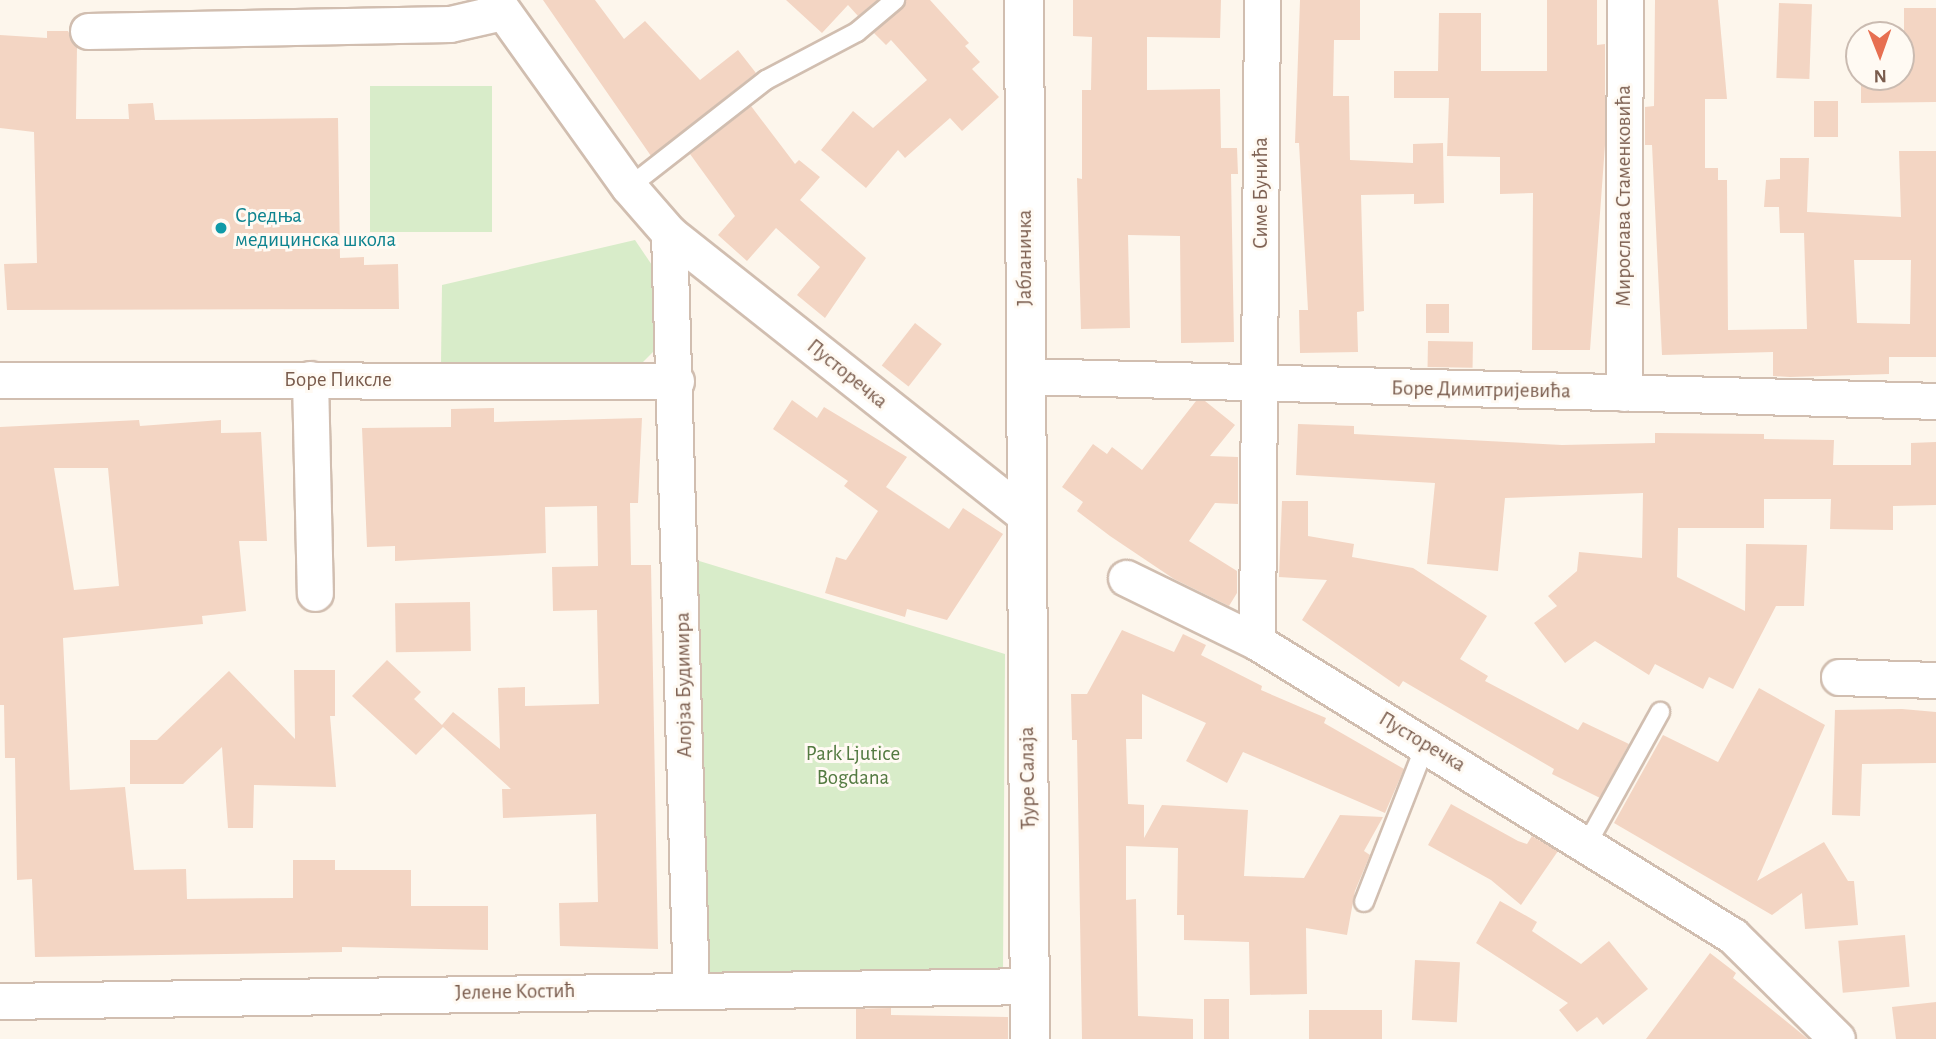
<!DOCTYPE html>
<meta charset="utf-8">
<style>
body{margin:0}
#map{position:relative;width:1936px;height:1039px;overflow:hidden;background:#fdf6ec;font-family:"Alegreya Sans",sans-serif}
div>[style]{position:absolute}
.green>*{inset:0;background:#d8ecc9;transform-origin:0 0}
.building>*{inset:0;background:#f3d5c3;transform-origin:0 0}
.roads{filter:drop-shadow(2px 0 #d1beb0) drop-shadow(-2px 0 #d1beb0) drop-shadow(0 2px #d1beb0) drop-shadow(0 -2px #d1beb0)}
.lane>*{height:18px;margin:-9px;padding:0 9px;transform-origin:9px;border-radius:9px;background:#fff}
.street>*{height:35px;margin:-17.5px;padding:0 17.5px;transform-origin:17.5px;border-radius:17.5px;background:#fff}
.secondary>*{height:38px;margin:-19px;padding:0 19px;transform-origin:19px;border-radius:19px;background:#fff}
.dots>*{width:19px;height:19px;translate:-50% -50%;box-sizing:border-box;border:4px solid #fffaf3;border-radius:50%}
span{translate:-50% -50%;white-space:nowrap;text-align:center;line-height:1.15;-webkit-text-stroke:6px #fffaf3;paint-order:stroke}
.street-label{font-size:21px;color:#7a5c4d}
.culture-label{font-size:21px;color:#0d838f}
.left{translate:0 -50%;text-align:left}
.park-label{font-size:21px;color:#537a41}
.north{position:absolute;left:1845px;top:21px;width:70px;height:70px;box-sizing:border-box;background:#fffaf3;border:2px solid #cabbb1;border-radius:50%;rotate:179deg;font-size:19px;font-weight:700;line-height:28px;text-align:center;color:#7a5c4d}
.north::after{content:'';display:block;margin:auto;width:24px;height:32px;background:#e76f51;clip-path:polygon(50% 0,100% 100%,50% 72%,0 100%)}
</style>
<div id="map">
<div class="green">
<i style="left:370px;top:86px;width:122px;height:146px"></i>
<i style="clip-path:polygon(635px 240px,658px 274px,662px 343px,642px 363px,441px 364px,442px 285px)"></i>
<i style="clip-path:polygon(696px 560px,1005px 654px,1003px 972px,707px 977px)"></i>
</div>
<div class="building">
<i style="clip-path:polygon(543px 0,595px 0,624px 39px,645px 21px,700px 80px,738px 50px,756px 73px,651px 156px)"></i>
<i style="clip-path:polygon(786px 0,877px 0,858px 16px,848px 5px,822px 33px)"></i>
<i style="clip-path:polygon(906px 0,930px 0,969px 43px,965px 46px,980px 62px,972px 69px,999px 97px,962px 131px,950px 118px,905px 158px,898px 150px,866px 188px,821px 150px,853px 111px,873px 128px,927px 80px,891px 40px,886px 45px,874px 33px)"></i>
<i style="clip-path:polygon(1073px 0,1221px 0,1220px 38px,1147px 37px,1147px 90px,1220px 89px,1221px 148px,1237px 148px,1238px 174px,1231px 174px,1234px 342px,1181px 343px,1180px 236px,1128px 235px,1130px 328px,1081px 329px,1077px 178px,1082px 179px,1082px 90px,1091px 90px,1092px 37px,1073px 36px)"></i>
<i style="clip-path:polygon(1300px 0,1360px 0,1360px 40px,1334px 40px,1333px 96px,1349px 96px,1350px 160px,1413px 163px,1413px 144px,1443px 143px,1444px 203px,1414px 204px,1414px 194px,1361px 195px,1364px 311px,1357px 312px,1358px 352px,1300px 353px,1299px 310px,1308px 310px,1299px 143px,1295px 143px)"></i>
<i style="clip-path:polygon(1547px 0,1597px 0,1597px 45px,1605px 44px,1605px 145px,1590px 350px,1532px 350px,1533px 193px,1500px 194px,1500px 157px,1447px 156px,1449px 98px,1394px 98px,1394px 71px,1438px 71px,1439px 13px,1481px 13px,1481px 71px,1547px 71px)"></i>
<i style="clip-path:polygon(evenodd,1655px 0,1718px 0,1727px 99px,1705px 99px,1705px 168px,1718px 168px,1718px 180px,1727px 180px,1728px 330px,1807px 329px,1804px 233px,1780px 233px,1779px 207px,1764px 207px,1766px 180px,1780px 179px,1780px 158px,1809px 158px,1807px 212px,1901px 217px,1899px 151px,1936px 151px,1936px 357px,1889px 357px,1889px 374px,1790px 377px,1773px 376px,1773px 352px,1662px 355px,1652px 145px,1645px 145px,1645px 107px,1654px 106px,1655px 0,1854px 260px,1911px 260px,1910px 324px,1857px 323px,1854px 260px)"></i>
<i style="left:1779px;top:3px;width:33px;height:75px;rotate:2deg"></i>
<i style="clip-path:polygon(1904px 8px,1936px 8px,1936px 102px,1861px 103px,1861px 77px,1901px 77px,1904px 71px)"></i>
<i style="clip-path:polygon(47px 31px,68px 31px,77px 47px,76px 119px,129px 119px,128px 104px,153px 103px,155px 120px,338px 118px,340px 258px,364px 257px,364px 265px,398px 264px,399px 309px,7px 310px,4px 264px,37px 263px,34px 132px,0 128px,0 35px,47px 38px)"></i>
<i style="left:1814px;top:101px;width:24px;height:36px"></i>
<i style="clip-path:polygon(751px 106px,795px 164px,799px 160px,820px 177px,800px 200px,866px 258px,825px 318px,797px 295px,820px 267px,776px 228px,747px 261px,718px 235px,735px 216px,690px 154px)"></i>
<i style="left:1426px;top:304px;width:23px;height:29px"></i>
<i style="left:915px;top:323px;width:34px;height:54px;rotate:38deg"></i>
<i style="left:1428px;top:341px;width:45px;height:26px;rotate:1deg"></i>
<i style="clip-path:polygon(792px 400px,817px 418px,824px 407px,907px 457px,886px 487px,949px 529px,963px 508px,1003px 534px,947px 620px,907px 609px,905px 617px,825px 593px,836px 557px,846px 560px,878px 511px,844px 486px,848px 481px,773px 429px)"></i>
<i style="clip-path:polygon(1196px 401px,1205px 401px,1235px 425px,1210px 456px,1238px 457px,1238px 504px,1215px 503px,1189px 541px,1237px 571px,1237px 593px,1229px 606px,1174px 579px,1110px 536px,1077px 511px,1083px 502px,1062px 487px,1093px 444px,1107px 454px,1112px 447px,1142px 470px)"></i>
<i style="clip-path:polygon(494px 408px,494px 422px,642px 418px,638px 503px,630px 503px,631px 565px,651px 565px,658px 949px,560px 946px,559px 903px,598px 902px,596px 814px,503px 818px,502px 789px,511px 789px,443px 727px,416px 755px,352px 696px,387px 660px,421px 692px,414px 699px,442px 725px,453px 712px,500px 749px,498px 688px,525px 687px,525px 706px,599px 704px,597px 610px,553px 611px,552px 567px,598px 566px,597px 506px,545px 507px,546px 553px,395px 561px,395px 546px,367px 547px,362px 428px,451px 427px,451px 409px)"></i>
<i style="clip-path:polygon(evenodd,139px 420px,140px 426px,221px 420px,221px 433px,261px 432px,267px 541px,239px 541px,246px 611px,202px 616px,203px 624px,63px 638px,70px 790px,125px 787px,134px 870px,186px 869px,187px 899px,293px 898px,293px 860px,335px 860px,335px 870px,411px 870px,411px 906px,488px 906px,488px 950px,342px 947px,342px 952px,35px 957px,32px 879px,17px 880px,15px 758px,5px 758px,4px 705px,0 705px,0 427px,139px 420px,54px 468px,108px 468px,119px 586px,74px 590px,54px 468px)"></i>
<i style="clip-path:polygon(1298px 424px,1354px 426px,1354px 434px,1562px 445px,1655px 443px,1655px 433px,1764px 434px,1764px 439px,1834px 440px,1833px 465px,1911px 465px,1911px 443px,1936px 442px,1936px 505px,1893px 506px,1893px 530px,1830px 529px,1831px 499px,1764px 499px,1764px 528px,1678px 528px,1677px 577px,1745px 611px,1746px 544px,1807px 545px,1804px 606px,1776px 606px,1733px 689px,1709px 677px,1703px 689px,1655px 664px,1649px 675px,1595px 641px,1565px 663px,1534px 623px,1557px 606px,1548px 596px,1577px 571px,1579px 552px,1642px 558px,1643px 493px,1505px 498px,1498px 571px,1427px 564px,1435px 483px,1296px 475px)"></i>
<i style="clip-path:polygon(1282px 501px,1308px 501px,1308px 536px,1354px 544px,1352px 557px,1413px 568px,1487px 616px,1460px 659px,1488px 676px,1485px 681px,1578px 730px,1583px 722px,1629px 744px,1600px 798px,1552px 774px,1554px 769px,1403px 681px,1399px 687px,1302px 620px,1327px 580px,1279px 577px)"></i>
<i style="left:470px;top:602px;width:49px;height:75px;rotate:89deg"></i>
<i style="clip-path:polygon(1122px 630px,1174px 652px,1183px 634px,1206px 645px,1201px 655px,1262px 686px,1261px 690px,1326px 718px,1324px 723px,1404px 769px,1385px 813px,1243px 752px,1227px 783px,1186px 761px,1206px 723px,1142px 694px,1142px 739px,1126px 739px,1128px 804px,1144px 805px,1144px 838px,1162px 805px,1248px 810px,1244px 876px,1304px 878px,1340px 815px,1383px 817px,1364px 851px,1370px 855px,1355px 891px,1347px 935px,1306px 928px,1307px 994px,1250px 995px,1249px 942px,1184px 940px,1184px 915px,1177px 915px,1178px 848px,1126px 846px,1126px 900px,1136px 899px,1138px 1016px,1193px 1019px,1193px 1039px,1082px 1039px,1077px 740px,1072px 740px,1071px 694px,1087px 694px)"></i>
<i style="clip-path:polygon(294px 670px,335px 670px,335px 716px,330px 716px,336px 787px,254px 785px,253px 828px,228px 828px,222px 747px,183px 784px,130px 784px,130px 740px,157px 740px,229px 671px,295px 739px)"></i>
<i style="clip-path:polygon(1759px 688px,1825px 725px,1757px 881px,1824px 842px,1848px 881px,1854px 881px,1858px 925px,1805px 929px,1802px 893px,1772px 915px,1614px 823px,1663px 735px,1718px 762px)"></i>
<i style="clip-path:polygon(1902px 709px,1936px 712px,1936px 763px,1862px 764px,1860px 816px,1832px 815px,1835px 710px)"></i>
<i style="clip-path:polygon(1451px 804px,1518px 841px,1527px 844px,1532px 836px,1558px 851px,1521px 905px,1491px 880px,1428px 845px)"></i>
<i style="clip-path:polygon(1500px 901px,1537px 922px,1532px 931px,1581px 964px,1609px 941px,1648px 989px,1603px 1025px,1597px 1017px,1577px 1032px,1559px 1010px,1568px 1003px,1476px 943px)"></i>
<i style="left:1905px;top:935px;width:52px;height:67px;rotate:85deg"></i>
<i style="clip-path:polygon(1710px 953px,1736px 973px,1733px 978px,1808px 1039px,1646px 1039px)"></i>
<i style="left:1415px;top:960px;width:45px;height:60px;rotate:3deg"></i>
<i style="left:1204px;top:999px;width:25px;height:40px"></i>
<i style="clip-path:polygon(1936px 1002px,1936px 1039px,1896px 1039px,1892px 1007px)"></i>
<i style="clip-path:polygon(891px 1008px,891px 1015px,1008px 1017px,1008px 1039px,856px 1039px,856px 1009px)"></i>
<i style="left:1382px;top:1010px;width:29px;height:73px;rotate:90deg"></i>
</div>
<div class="roads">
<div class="lane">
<i style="left:629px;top:187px;width:174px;rotate:-38deg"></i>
<i style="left:766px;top:80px;width:103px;rotate:-27.8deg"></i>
<i style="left:857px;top:32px;width:50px;rotate:-40.1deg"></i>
<i style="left:1588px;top:842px;width:149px;rotate:-61deg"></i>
<i style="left:1364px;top:902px;width:170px;rotate:-68.6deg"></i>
</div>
<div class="street">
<i style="left:495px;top:0;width:230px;rotate:54.4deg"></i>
<i style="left:629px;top:187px;width:61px;rotate:49deg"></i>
<i style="left:669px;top:233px;width:757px;rotate:88.34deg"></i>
<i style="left:1262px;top:0;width:642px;rotate:90.45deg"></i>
<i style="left:1257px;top:642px;width:559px;rotate:31.7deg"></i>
<i style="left:1733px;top:936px;width:146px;rotate:44.7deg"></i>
<i style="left:88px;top:31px;width:362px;rotate:-1.1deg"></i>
<i style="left:450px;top:24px;width:53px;rotate:-13deg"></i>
<i style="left:669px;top:233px;width:456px;rotate:38.4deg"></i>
<i style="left:1026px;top:376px;width:910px;rotate:1.57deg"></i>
<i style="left:310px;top:379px;width:214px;rotate:88.7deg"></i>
<i style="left:0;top:380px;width:676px;rotate:0.08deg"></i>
<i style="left:1624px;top:393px;width:393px;rotate:-89.9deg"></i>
<i style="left:1126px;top:578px;width:146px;rotate:26deg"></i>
<i style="left:1839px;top:677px;width:97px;rotate:1.8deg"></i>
<i style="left:0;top:1001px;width:1030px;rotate:-0.83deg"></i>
</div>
<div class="secondary">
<i style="left:1024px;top:0;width:1039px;rotate:89.67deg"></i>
</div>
</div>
<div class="dots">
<i style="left:221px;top:228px;background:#0f9aa8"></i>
</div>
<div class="street-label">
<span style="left:1261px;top:193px;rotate:-90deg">Симе Бунића</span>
<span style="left:1624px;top:196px;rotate:-90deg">Мирослава Стаменковића</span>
<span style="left:1025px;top:258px;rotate:-90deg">Јабланичка</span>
<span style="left:847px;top:374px;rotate:39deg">Пусторечка</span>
<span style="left:338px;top:380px">Боре Пиксле</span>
<span style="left:1481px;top:390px;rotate:1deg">Боре Димитријевића</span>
<span style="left:684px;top:685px;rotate:-91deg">Алојза Будимира</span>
<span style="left:1422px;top:742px;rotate:31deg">Пусторечка</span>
<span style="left:1028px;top:778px;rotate:-91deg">Ђуре Салаја</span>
<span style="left:515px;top:992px;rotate:-1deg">Јелене Костић</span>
</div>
<div class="culture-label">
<span class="left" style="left:235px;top:228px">Средња<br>медицинска школа</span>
</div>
<div class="park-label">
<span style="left:853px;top:766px">Park Ljutice<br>Bogdana</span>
</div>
<div class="north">N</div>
</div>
